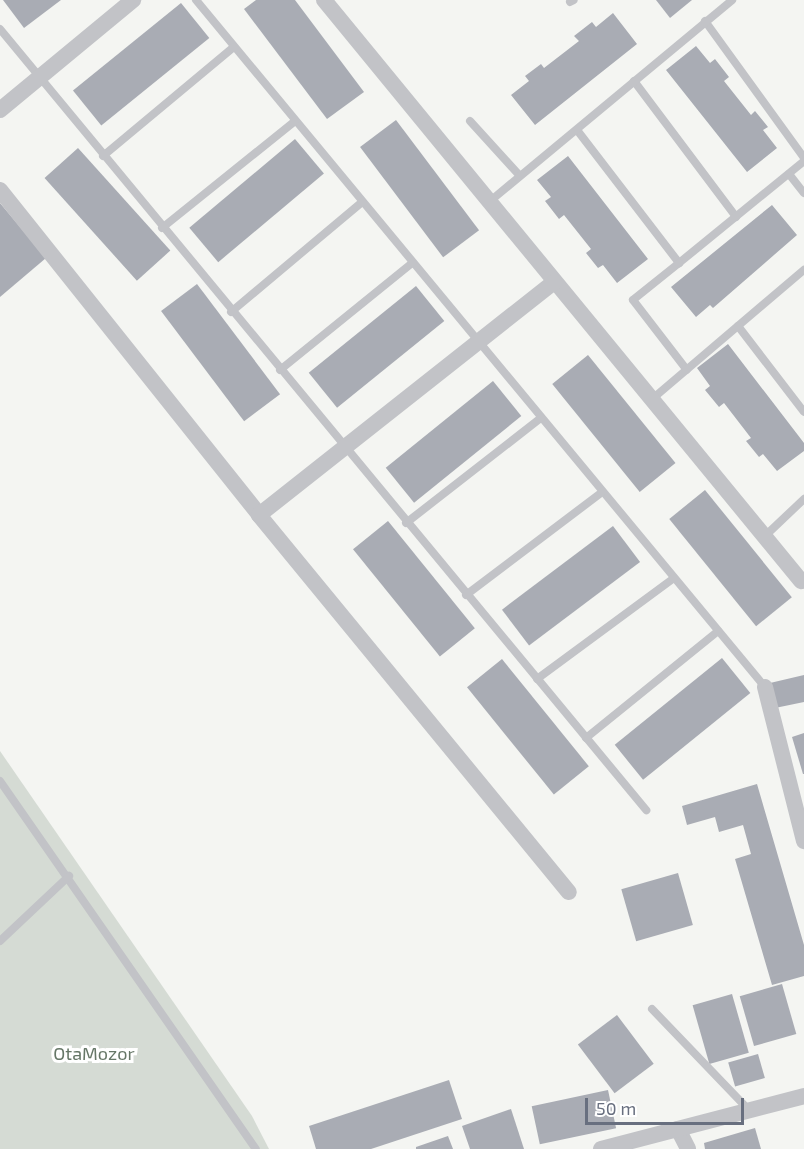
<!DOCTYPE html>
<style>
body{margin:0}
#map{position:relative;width:804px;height:1149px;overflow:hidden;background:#f4f5f2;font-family:"Exo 2",sans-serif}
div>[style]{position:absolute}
.green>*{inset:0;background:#d5dbd4}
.building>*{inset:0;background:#a9acb4;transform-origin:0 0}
.service>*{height:8px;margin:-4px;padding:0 4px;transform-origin:4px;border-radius:4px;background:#c2c3c7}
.minor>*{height:16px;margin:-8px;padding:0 8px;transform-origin:8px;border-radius:8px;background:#c2c3c7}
span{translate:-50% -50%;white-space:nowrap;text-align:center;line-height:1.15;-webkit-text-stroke:6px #fff;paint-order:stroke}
.park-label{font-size:18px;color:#667767}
.scale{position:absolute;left:585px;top:1098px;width:159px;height:27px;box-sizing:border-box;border:3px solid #686f7f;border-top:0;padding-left:8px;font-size:18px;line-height:21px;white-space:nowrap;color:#686f7f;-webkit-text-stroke:4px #fff;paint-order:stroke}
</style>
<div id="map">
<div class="green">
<i style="clip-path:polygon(0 751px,252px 1116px,269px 1149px,0 1149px)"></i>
</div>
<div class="building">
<i style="clip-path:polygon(3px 0,61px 0,24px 28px)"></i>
<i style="clip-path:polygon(256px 0,295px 0,364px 92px,327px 119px,244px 9px)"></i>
<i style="clip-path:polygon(656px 0,692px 0,670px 18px)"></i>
<i style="left:181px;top:3px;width:45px;height:139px;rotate:51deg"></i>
<i style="clip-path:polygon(613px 13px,637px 44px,535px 125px,511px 95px,529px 81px,525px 76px,541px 64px,544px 68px,579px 41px,574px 36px,592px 22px,596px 27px)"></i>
<i style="clip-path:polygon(696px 46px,710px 63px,715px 59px,729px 77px,724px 81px,751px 115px,755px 111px,768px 127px,763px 130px,777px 148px,747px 172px,666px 70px)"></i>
<i style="left:396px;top:120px;width:138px;height:45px;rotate:53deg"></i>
<i style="left:295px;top:139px;width:45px;height:138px;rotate:50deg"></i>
<i style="left:78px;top:148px;width:138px;height:45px;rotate:48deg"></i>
<i style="clip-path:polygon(568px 156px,648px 259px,617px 283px,603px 265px,598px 268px,586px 253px,591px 249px,564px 215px,559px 219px,545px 201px,551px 197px,537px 180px)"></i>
<i style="clip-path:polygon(0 203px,46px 258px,0 297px)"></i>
<i style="clip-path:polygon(772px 205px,797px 235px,713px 308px,710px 305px,696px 317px,671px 287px)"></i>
<i style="left:197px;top:284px;width:138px;height:45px;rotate:53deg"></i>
<i style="left:416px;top:286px;width:45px;height:138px;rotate:51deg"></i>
<i style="clip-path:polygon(728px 344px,804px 443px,804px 451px,777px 471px,763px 454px,759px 457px,746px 441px,751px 438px,724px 403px,719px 407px,705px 390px,710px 386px,697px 368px)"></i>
<i style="left:588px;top:355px;width:139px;height:46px;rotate:51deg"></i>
<i style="left:493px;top:381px;width:45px;height:138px;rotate:51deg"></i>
<i style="left:705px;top:490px;width:138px;height:46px;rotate:51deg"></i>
<i style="left:388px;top:521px;width:138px;height:45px;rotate:51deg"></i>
<i style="left:613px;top:526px;width:45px;height:139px;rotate:53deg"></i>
<i style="left:722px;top:658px;width:45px;height:138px;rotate:51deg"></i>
<i style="left:502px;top:659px;width:138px;height:45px;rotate:51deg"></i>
<i style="clip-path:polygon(804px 675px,804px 702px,775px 708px,770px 683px)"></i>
<i style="clip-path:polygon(804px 733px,804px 774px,803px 774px,792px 737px)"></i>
<i style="clip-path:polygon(757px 784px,804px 945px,804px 976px,772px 985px,735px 859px,751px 854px,743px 825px,719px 832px,715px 817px,687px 825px,682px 806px)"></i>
<i style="left:678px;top:873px;width:54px;height:59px;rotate:74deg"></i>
<i style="left:782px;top:984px;width:52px;height:44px;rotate:74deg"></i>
<i style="left:732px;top:994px;width:61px;height:41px;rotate:74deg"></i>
<i style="left:617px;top:1015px;width:61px;height:49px;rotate:53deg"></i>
<i style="left:758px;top:1054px;width:25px;height:31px;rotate:74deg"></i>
<i style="clip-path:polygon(449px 1080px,462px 1119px,371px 1149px,316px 1149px,309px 1126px)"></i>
<i style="left:608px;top:1090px;width:39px;height:78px;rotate:78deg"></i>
<i style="clip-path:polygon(511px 1109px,524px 1149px,470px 1149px,462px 1126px)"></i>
<i style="clip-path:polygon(755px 1128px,761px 1149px,705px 1149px,704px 1143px)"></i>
<i style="clip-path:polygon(448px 1136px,453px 1149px,416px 1149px,416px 1147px)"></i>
</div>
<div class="service">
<i style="left:196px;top:0;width:892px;rotate:50.37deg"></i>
<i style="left:570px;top:2px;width:4px;rotate:-27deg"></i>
<i style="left:705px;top:21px;width:169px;rotate:54.1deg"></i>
<i style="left:0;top:29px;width:1014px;rotate:50.4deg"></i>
<i style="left:634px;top:81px;width:170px;rotate:53.1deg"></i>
<i style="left:470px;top:121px;width:74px;rotate:47.7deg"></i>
<i style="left:577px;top:130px;width:168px;rotate:52.5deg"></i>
<i style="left:679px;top:263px;width:161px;rotate:-39.2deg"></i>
<i style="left:103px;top:156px;width:170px;rotate:-39.8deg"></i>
<i style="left:789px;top:174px;width:24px;rotate:52deg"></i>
<i style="left:489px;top:202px;width:316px;rotate:-39.7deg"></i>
<i style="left:162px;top:228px;width:171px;rotate:-38.8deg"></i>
<i style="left:679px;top:263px;width:59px;rotate:141.2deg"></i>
<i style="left:633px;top:300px;width:88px;rotate:52.4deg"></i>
<i style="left:231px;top:312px;width:171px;rotate:-40deg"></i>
<i style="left:738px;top:326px;width:108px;rotate:52.5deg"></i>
<i style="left:280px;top:370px;width:170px;rotate:-39deg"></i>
<i style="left:651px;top:400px;width:201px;rotate:-40.4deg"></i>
<i style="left:406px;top:523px;width:171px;rotate:-37.9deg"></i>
<i style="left:765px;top:536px;width:54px;rotate:-43.5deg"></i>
<i style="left:466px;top:595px;width:171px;rotate:-37.1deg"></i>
<i style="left:537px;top:679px;width:170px;rotate:-36.4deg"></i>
<i style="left:586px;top:738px;width:170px;rotate:-39deg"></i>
<i style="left:0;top:781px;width:448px;rotate:55.2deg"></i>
<i style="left:0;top:941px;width:95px;rotate:-43.3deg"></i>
<i style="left:652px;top:1009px;width:140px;rotate:46.2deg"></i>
</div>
<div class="minor">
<i style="left:324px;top:0;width:752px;rotate:50.61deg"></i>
<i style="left:0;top:110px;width:173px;rotate:-39.6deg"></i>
<i style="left:0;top:190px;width:416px;rotate:51.4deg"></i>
<i style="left:259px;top:515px;width:488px;rotate:50.6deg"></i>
<i style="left:259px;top:515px;width:376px;rotate:-38.3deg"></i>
<i style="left:765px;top:687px;width:159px;rotate:75.8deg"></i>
<i style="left:678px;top:1129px;width:22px;rotate:63deg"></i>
<i style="left:601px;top:1149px;width:210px;rotate:-14.6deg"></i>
</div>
<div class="park-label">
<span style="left:94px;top:1053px">OtaMozor</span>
</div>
<div class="scale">50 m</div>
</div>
